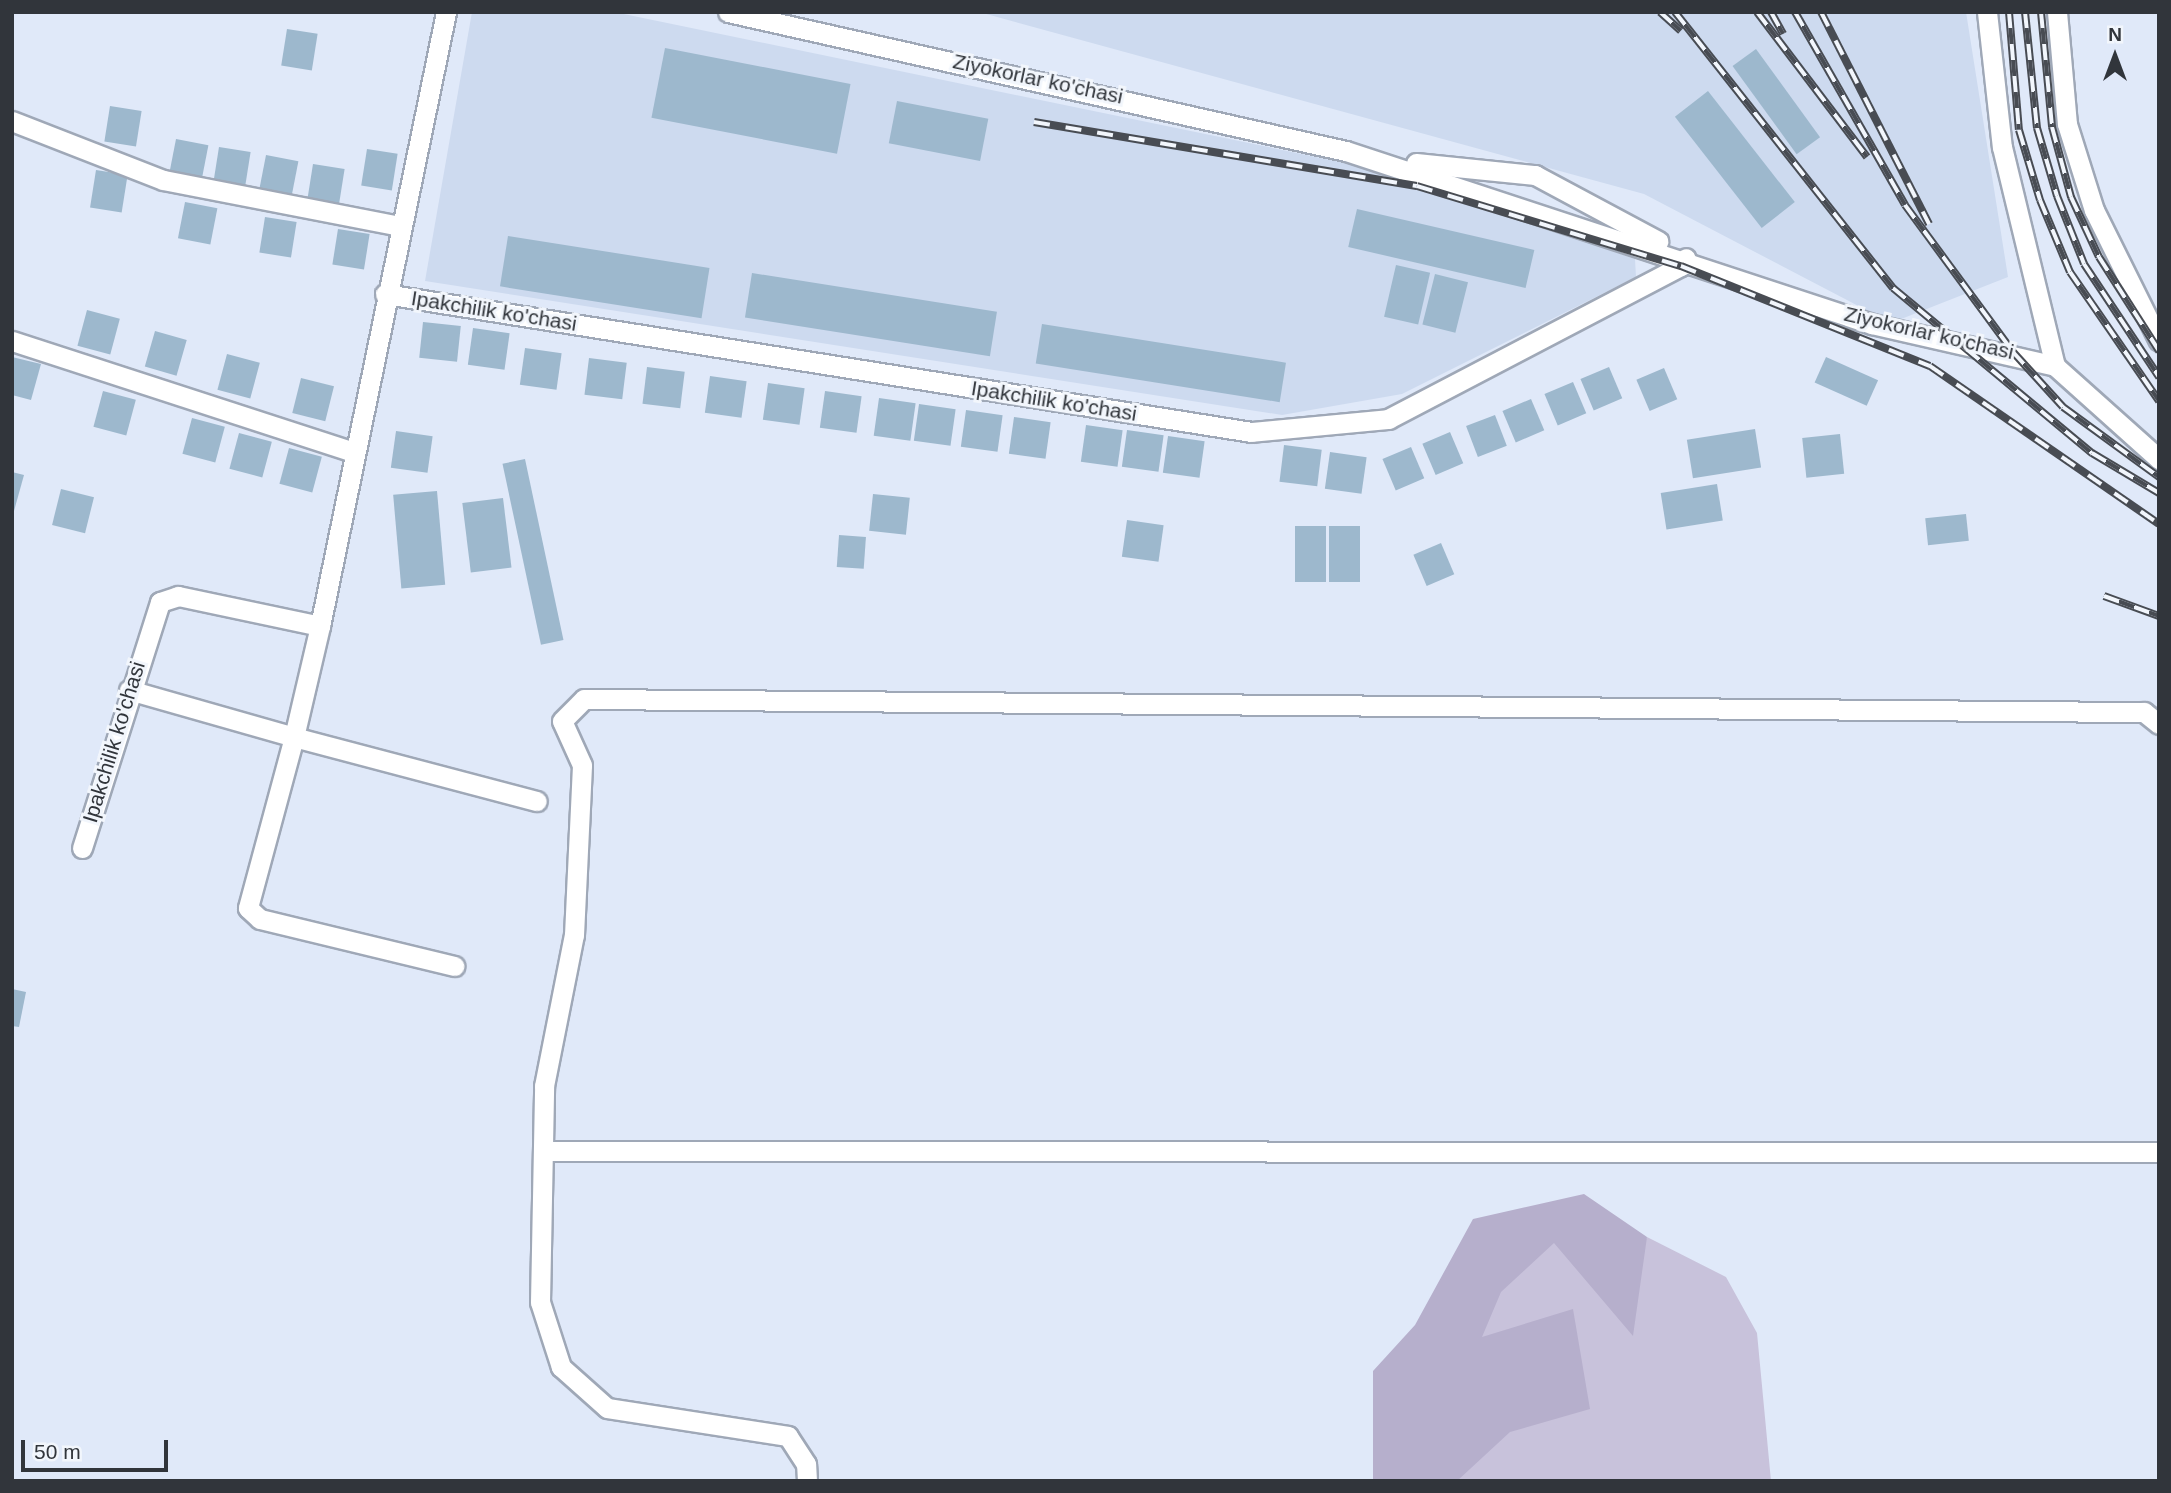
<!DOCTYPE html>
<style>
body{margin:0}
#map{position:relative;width:2171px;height:1493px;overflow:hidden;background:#e0e9f9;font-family:Helvetica,sans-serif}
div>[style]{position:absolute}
.built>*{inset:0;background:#cddaef}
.green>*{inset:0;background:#c8c2db}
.forest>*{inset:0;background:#b6afcc}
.building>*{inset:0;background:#9db8cd;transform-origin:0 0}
.roads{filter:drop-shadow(2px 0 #9fa8b7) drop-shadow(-2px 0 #9fa8b7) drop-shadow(0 2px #9fa8b7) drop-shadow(0 -2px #9fa8b7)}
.minor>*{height:19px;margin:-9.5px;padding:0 9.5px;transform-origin:9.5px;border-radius:9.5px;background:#fff}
.rail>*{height:8px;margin-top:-4px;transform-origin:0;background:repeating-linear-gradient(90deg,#f2f6fc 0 16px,#484c53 0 32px);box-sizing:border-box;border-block:2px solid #484c53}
span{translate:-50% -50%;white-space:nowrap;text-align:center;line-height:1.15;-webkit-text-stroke:6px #f2f6fc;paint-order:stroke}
.street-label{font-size:21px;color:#31353b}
.frame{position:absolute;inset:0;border:14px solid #31353b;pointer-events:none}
.north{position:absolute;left:2080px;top:21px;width:70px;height:70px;-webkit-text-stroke:5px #f2f6fc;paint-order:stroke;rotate:0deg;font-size:19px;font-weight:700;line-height:28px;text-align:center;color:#31353b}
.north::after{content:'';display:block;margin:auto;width:24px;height:32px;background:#31353b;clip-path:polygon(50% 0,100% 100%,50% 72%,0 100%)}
.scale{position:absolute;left:21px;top:1440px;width:147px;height:32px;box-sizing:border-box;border:4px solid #31353b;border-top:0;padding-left:9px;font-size:21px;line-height:24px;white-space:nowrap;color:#31353b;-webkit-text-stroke:5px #f2f6fc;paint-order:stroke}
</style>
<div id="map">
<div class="built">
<i style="clip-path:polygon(472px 12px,614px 12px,1384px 171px,1635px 259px,1636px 277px,1402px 394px,1282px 415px,425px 281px)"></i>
<i style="clip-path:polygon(979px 12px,1966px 12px,2008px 277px,1891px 323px,1644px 194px)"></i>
</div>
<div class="green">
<i style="clip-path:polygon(1561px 1223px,1621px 1296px,1647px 1237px,1726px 1277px,1757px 1333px,1771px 1481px,1438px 1481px,1479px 1291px)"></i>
</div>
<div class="forest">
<i style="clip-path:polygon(1584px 1194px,1647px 1237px,1633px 1336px,1554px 1243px,1501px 1292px,1482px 1337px,1573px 1309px,1590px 1409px,1510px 1432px,1457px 1481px,1373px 1481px,1373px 1371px,1415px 1325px,1473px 1219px)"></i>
</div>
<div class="building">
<i style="left:287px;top:29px;width:31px;height:37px;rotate:9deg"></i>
<i style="left:665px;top:48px;width:189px;height:71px;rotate:11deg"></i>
<i style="left:1756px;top:49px;width:109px;height:29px;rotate:54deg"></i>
<i style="left:1708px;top:91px;width:141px;height:42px;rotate:52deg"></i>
<i style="left:897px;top:101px;width:93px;height:43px;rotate:11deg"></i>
<i style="left:110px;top:106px;width:32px;height:36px;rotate:9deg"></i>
<i style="left:176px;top:139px;width:33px;height:37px;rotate:11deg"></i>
<i style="left:219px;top:147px;width:32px;height:36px;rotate:9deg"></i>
<i style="left:367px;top:149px;width:31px;height:37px;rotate:9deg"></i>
<i style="left:266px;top:155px;width:33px;height:37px;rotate:11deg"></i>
<i style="left:313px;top:164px;width:32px;height:36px;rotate:9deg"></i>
<i style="left:96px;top:170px;width:32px;height:38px;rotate:9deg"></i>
<i style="left:185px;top:202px;width:33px;height:37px;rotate:11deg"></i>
<i style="left:1357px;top:209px;width:182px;height:39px;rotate:13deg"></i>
<i style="left:265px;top:217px;width:32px;height:36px;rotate:9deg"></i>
<i style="left:338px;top:229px;width:32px;height:36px;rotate:9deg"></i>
<i style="left:508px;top:236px;width:204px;height:51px;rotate:9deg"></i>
<i style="left:1396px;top:265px;width:35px;height:53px;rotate:13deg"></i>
<i style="left:752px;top:273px;width:248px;height:45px;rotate:9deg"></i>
<i style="left:1435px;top:274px;width:34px;height:52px;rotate:14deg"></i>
<i style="left:87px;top:310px;width:34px;height:37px;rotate:15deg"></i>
<i style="left:423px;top:322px;width:38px;height:36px;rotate:6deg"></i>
<i style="left:1042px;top:324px;width:247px;height:40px;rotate:9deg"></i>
<i style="left:473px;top:328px;width:37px;height:37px;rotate:8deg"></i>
<i style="left:155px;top:331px;width:33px;height:37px;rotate:16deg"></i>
<i style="left:525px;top:348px;width:37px;height:37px;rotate:8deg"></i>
<i style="left:227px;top:354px;width:34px;height:37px;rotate:15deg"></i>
<i style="clip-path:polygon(12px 357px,41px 364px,31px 400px,12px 395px)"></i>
<i style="left:1826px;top:357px;width:57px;height:28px;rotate:24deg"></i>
<i style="left:589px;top:358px;width:38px;height:37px;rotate:7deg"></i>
<i style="left:647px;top:367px;width:38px;height:37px;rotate:7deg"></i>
<i style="left:1609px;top:367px;width:34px;height:31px;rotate:67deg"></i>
<i style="left:1664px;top:368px;width:34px;height:30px;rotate:67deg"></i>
<i style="left:710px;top:376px;width:37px;height:37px;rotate:8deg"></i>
<i style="left:301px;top:378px;width:34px;height:36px;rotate:14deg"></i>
<i style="left:1573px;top:382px;width:34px;height:31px;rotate:67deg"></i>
<i style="left:768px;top:383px;width:37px;height:37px;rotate:8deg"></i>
<i style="left:103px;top:391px;width:34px;height:37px;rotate:15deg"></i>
<i style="left:825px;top:391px;width:37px;height:37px;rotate:8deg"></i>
<i style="left:879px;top:398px;width:37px;height:38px;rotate:8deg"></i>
<i style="left:1531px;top:399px;width:34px;height:31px;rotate:67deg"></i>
<i style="left:919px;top:404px;width:37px;height:37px;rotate:8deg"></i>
<i style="left:966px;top:410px;width:37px;height:37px;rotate:8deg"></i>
<i style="left:1495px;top:415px;width:33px;height:31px;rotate:69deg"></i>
<i style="left:1014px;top:417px;width:37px;height:37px;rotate:8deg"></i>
<i style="left:192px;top:418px;width:34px;height:37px;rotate:15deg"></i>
<i style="left:1086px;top:425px;width:37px;height:37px;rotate:8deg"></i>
<i style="left:1755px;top:429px;width:39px;height:69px;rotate:81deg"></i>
<i style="left:1127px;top:430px;width:37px;height:37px;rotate:8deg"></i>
<i style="left:396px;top:431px;width:37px;height:37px;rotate:8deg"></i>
<i style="left:1450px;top:432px;width:34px;height:30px;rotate:67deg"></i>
<i style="left:239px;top:433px;width:34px;height:37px;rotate:15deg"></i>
<i style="left:1840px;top:434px;width:40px;height:38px;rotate:84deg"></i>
<i style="left:1168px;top:436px;width:37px;height:37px;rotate:8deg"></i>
<i style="left:1284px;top:445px;width:38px;height:37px;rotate:7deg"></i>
<i style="left:1411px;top:447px;width:34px;height:31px;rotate:67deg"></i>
<i style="left:289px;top:448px;width:34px;height:37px;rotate:15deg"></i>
<i style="left:1330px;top:452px;width:37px;height:37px;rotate:8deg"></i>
<i style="left:525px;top:459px;width:185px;height:23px;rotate:78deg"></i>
<i style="clip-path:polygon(12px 472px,24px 475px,14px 511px,12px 511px)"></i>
<i style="left:1717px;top:484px;width:37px;height:57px;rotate:81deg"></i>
<i style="left:61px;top:489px;width:34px;height:37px;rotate:14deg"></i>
<i style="left:437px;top:491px;width:94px;height:44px;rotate:85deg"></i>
<i style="left:873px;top:494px;width:37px;height:37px;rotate:6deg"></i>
<i style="left:503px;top:498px;width:70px;height:41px;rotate:83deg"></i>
<i style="left:1966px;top:514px;width:27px;height:41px;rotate:84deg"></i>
<i style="left:1127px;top:520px;width:37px;height:37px;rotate:8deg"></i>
<i style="left:1295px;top:526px;width:31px;height:56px"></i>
<i style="left:1329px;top:526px;width:31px;height:56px"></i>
<i style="left:839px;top:535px;width:27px;height:32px;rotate:4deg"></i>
<i style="left:1441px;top:543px;width:34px;height:30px;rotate:67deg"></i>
<i style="clip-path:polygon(12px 989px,26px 992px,19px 1027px,12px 1026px)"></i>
</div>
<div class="roads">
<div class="minor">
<i style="left:728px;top:12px;width:633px;rotate:12.68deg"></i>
<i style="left:1346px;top:151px;width:554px;rotate:18.21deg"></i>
<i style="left:1872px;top:324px;width:188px;rotate:12.9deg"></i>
<i style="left:1987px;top:12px;width:136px;rotate:83.7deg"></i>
<i style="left:2002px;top:147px;width:225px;rotate:76.4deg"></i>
<i style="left:2055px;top:366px;width:140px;rotate:41.8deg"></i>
<i style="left:2057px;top:12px;width:112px;rotate:84.9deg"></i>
<i style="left:2067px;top:124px;width:90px;rotate:72.6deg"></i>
<i style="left:2094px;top:210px;width:146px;rotate:63.6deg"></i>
<i style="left:12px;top:121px;width:162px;rotate:21.3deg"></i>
<i style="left:163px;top:180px;width:241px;rotate:11deg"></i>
<i style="left:1416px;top:163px;width:120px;rotate:5.8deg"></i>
<i style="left:1535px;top:175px;width:140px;rotate:28.2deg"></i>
<i style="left:385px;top:294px;width:877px;rotate:9.05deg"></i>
<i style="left:1251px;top:432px;width:138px;rotate:-5.4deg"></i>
<i style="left:1388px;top:419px;width:331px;rotate:-27.6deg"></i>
<i style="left:1681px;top:266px;width:9px;rotate:-58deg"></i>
<i style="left:12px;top:341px;width:359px;rotate:18deg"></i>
<i style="left:320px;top:626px;width:114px;rotate:103.2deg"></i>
<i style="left:294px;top:737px;width:251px;rotate:14.8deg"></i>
<i style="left:129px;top:690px;width:172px;rotate:15.9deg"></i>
<i style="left:294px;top:737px;width:177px;rotate:105.1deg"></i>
<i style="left:248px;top:908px;width:16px;rotate:43deg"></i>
<i style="left:260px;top:919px;width:200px;rotate:13.6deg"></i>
<i style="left:82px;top:848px;width:258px;rotate:-72.4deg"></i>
<i style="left:160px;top:602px;width:19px;rotate:-18deg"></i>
<i style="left:178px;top:596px;width:145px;rotate:11.9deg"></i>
<i style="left:320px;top:626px;width:627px;rotate:-78.4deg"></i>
<i style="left:543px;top:1151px;width:1616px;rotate:0.04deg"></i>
<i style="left:807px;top:1481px;width:17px;rotate:-93deg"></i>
<i style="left:806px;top:1464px;width:33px;rotate:-123deg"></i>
<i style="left:788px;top:1436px;width:183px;rotate:-171.2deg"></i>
<i style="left:607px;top:1408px;width:62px;rotate:-138.3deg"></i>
<i style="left:561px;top:1367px;width:68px;rotate:-107.9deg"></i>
<i style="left:540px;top:1302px;width:216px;rotate:-88.9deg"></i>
<i style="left:544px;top:1086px;width:154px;rotate:-78.8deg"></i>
<i style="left:574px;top:935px;width:170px;rotate:-87.3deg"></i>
<i style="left:582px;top:765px;width:48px;rotate:-114.4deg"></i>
<i style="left:562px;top:721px;width:31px;rotate:-45deg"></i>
<i style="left:584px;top:699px;width:1560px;rotate:0.48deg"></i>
<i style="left:2144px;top:712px;width:19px;rotate:39deg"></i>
</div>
</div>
<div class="rail">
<i style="left:1660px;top:12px;width:28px;rotate:42deg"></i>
<i style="left:1675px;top:12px;width:352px;rotate:51.7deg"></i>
<i style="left:1893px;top:288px;width:259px;rotate:39.7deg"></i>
<i style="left:2092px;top:453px;width:78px;rotate:30.8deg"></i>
<i style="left:1757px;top:12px;width:182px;rotate:52.8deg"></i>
<i style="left:1771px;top:12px;width:25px;rotate:61deg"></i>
<i style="left:1795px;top:12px;width:222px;rotate:60.3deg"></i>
<i style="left:1905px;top:205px;width:182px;rotate:53.7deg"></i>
<i style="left:2013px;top:352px;width:74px;rotate:47.7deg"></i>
<i style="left:2063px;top:407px;width:119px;rotate:36.1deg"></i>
<i style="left:1821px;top:12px;width:238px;rotate:63deg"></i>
<i style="left:2009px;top:12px;width:118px;rotate:85.2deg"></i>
<i style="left:2019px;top:130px;width:73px;rotate:73.3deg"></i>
<i style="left:2040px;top:200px;width:78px;rotate:67.4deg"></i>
<i style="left:2070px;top:272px;width:157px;rotate:55.4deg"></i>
<i style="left:2025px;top:12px;width:117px;rotate:84.1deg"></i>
<i style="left:2037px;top:128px;width:71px;rotate:73.6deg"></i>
<i style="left:2057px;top:196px;width:73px;rotate:68.3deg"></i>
<i style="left:2084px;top:264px;width:136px;rotate:56.4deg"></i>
<i style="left:2041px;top:12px;width:116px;rotate:84.5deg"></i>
<i style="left:2052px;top:127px;width:73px;rotate:74.8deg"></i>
<i style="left:2071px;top:197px;width:66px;rotate:65deg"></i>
<i style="left:2099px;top:257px;width:112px;rotate:57.4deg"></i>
<i style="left:1034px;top:122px;width:388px;rotate:9.5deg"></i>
<i style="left:1417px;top:186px;width:276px;rotate:16.9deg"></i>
<i style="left:1681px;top:266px;width:268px;rotate:21.9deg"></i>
<i style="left:1930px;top:366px;width:278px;rotate:34.6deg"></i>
<i style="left:2104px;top:596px;width:59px;rotate:20deg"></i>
</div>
<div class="street-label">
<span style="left:1038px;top:79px;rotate:12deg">Ziyokorlar ko'chasi</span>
<span style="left:494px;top:311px;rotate:9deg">Ipakchilik ko'chasi</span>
<span style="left:1929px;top:333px;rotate:13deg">Ziyokorlar ko'chasi</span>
<span style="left:1054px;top:401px;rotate:9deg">Ipakchilik ko'chasi</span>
<span style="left:114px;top:742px;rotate:-73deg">Ipakchilik ko'chasi</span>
</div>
<div class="frame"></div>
<div class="north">N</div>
<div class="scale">50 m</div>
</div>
